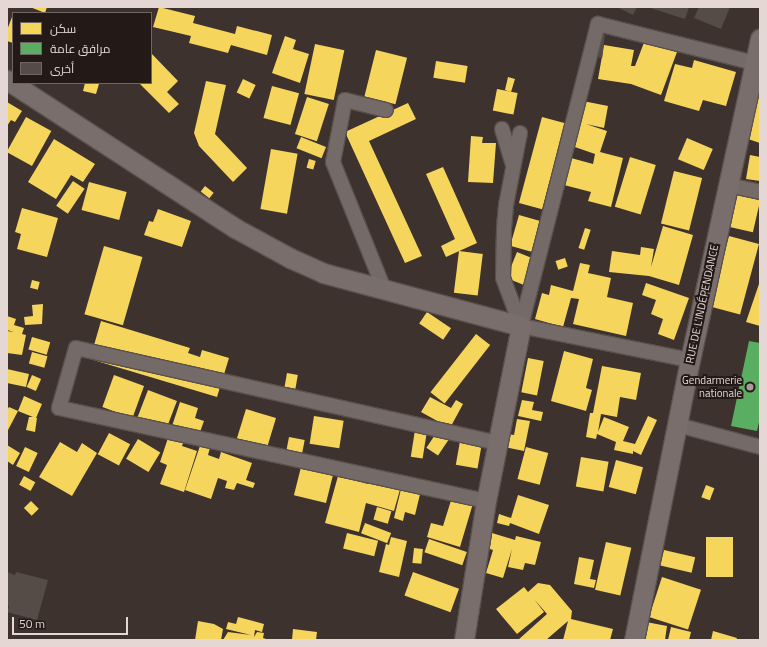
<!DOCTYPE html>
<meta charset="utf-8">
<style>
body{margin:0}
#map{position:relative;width:767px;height:647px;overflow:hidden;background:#3d322e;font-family:"Titillium Web",Cairo,sans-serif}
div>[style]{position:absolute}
.homes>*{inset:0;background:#f6d55c;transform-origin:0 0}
.public>*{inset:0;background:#5aae61}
.building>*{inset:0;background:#554c47;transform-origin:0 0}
.roads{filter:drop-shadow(1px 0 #5a504c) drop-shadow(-1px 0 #5a504c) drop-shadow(0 1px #5a504c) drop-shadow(0 -1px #5a504c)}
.minor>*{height:14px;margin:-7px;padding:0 7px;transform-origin:7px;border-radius:7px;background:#746a67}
.secondary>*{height:19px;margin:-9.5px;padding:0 9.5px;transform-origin:9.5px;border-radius:9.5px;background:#796e6c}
.dots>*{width:11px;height:11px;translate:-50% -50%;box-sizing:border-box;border:2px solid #231916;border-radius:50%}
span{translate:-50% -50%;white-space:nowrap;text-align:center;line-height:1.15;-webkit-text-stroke:4px #231916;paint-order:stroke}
.street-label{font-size:11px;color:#e5d7d3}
.poi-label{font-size:11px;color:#e5d7d3}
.right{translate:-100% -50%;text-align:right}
.frame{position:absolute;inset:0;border:8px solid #e5d7d3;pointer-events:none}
.legend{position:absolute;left:12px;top:12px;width:140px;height:72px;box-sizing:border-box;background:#231916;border:1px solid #716562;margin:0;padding:5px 7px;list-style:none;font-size:12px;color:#e5d7d3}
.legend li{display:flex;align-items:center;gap:8px;height:20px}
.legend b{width:20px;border:1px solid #716562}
.scale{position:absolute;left:12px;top:617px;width:116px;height:18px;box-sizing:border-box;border:2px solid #e5d7d3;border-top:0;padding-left:5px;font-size:12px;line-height:14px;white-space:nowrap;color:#e5d7d3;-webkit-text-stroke:3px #231916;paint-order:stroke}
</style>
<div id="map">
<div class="homes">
<i style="clip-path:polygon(30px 7px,47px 7px,45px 13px)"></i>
<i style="clip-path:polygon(159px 7px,195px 16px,193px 23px,235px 34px,237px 26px,272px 35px,267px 55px,231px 45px,228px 53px,189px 43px,191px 36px,153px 27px)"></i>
<i style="clip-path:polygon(12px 17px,13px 17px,13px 43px,7px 41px,7px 30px)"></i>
<i style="clip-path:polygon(285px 36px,296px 40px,293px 49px,309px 54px,300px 83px,272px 73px)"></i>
<i style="clip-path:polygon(645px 40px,677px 52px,661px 95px,631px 84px,598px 79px,604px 45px,634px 50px,631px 66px,635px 66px)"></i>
<i style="left:315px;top:44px;width:30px;height:51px;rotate:12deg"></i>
<i style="left:376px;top:50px;width:32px;height:48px;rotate:14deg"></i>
<i style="clip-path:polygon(151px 53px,178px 81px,167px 92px,179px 104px,169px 113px,139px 83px,151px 83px)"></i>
<i style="clip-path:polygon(694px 60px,736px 72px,726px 106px,703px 100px,699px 111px,664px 101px,675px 64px,692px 68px)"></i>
<i style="left:436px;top:61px;width:32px;height:17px;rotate:9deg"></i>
<i style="clip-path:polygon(508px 77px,515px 79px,511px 92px,505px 90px)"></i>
<i style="left:243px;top:79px;width:14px;height:15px;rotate:25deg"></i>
<i style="clip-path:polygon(206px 81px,226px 85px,215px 134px,247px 168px,233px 182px,199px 146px,194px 133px)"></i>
<i style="clip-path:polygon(85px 83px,99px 84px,96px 94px,83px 91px)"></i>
<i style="left:272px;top:86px;width:28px;height:33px;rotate:15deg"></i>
<i style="left:497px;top:89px;width:21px;height:22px;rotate:11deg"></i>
<i style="clip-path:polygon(760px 91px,760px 143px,745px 138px)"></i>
<i style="left:307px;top:97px;width:23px;height:39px;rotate:18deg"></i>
<i style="clip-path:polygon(583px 101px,608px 106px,604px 128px,586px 124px,607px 131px,600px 152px,623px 158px,611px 207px,588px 201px,591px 192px,564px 185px,571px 158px,593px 164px,595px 154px,572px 146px,580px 123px,579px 123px)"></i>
<i style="clip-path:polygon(7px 102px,22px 111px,15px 122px,11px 120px,7px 126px)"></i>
<i style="clip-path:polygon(408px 103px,416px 119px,369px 141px,422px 256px,405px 263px,345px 132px)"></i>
<i style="left:26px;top:117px;width:29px;height:40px;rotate:29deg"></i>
<i style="left:542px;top:117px;width:24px;height:89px;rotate:15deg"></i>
<i style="clip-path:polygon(471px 136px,483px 137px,482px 143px,496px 143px,493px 183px,468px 182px)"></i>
<i style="left:301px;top:137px;width:27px;height:12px;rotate:22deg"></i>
<i style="left:687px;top:138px;width:28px;height:23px;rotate:23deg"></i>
<i style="clip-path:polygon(54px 139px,95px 164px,83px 182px,71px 175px,56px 199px,28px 182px)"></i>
<i style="left:271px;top:149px;width:27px;height:61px;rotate:10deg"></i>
<i style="clip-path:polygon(750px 155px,760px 157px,760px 181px,746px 179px)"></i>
<i style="left:630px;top:157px;width:27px;height:52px;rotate:17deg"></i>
<i style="left:309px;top:159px;width:7px;height:9px;rotate:16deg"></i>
<i style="clip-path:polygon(443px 167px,477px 243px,446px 257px,441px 246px,455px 239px,426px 174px)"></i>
<i style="left:674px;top:171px;width:29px;height:54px;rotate:14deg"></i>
<i style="left:73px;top:181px;width:14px;height:30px;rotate:34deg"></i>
<i style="left:89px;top:182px;width:39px;height:29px;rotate:15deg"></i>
<i style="left:205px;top:186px;width:11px;height:7px;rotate:38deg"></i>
<i style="left:734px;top:194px;width:27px;height:33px;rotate:13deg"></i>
<i style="clip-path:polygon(22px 208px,58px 218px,47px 257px,17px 249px,21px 234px,15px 232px)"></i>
<i style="clip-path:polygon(158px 209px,191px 221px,182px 247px,144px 235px,149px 221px,153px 222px)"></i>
<i style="left:519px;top:215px;width:22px;height:32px;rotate:16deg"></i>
<i style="clip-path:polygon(663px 226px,693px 235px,679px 285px,649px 276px,609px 272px,612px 251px,640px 255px,641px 247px,654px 249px,651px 267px)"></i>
<i style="left:585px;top:228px;width:6px;height:21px;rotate:18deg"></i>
<i style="left:729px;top:236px;width:31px;height:73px;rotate:15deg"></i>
<i style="left:104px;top:246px;width:40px;height:71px;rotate:16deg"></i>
<i style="left:459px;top:251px;width:24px;height:42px;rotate:7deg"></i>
<i style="left:517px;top:252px;width:18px;height:28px;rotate:22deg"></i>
<i style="left:565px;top:258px;width:9px;height:10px;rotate:72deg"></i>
<i style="clip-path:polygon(580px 263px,590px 265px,588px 273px,611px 278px,607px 297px,633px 303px,626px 336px,573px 324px,579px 299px,571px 298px,563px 327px,535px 319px,542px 293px,549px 295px,551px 285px,573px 291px)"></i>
<i style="left:32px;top:280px;width:8px;height:8px;rotate:14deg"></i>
<i style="clip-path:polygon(760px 281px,760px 326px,746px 322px)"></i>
<i style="clip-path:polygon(646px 283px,689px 298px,674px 340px,658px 334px,663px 319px,651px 314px,656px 300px,642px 295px)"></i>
<i style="clip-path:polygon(43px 304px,42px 324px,25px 325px,24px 317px,33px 316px,32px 305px)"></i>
<i style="left:427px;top:312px;width:29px;height:14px;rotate:34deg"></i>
<i style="clip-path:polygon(7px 316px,16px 319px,14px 325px,24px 328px,22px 334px,26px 335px,22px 355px,7px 353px,7px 331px,14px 332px,7px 330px)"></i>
<i style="clip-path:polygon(101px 321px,190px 348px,188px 353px,200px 357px,202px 350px,229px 358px,217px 397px,90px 359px)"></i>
<i style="left:476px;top:334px;width:18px;height:74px;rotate:38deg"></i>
<i style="left:32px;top:337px;width:19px;height:13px;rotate:16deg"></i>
<i style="clip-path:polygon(564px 351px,593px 359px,586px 388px,592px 390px,586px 411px,551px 401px)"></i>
<i style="left:32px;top:352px;width:16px;height:12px;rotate:15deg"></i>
<i style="left:528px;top:358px;width:16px;height:35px;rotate:11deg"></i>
<i style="clip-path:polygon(602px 366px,641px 373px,636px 400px,620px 397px,617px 417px,601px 414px,598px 432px,604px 417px,629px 427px,623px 441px,635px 444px,648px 416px,657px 420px,641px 455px,633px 451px,633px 454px,614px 450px,616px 442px,597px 434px,596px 439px,586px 437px,590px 413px,593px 413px)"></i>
<i style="clip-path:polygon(7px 369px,29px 374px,26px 387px,7px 383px)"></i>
<i style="left:287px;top:373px;width:11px;height:14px;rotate:10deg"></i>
<i style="left:32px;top:375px;width:10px;height:13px;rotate:24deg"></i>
<i style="left:114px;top:375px;width:32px;height:34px;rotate:20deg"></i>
<i style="left:148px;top:390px;width:31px;height:37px;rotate:21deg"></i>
<i style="clip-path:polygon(24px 396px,42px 404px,36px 418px,37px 418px,35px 432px,26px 430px,29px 417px,33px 417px,18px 411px)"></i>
<i style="clip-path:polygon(430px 397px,451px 408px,456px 400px,463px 404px,450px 428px,421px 412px)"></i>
<i style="clip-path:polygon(522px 400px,534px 402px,532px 410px,543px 412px,541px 421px,518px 416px)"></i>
<i style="clip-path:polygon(180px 402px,198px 408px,195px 418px,204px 421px,200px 432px,188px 428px,182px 446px,197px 451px,184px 492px,160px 484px,167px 465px,160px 462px)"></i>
<i style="clip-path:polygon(9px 407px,18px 411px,7px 432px,7px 410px)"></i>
<i style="clip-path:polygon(246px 409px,276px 418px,266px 451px,233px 451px)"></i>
<i style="left:314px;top:416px;width:30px;height:28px;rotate:9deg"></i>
<i style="clip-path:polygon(517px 419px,530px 421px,524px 451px,505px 447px,508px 434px,514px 435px)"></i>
<i style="left:415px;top:430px;width:12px;height:27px;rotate:9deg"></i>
<i style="left:437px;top:432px;width:14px;height:19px;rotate:34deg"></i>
<i style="left:109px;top:433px;width:24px;height:24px;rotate:28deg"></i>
<i style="left:289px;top:437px;width:16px;height:15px;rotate:11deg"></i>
<i style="left:138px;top:439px;width:26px;height:23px;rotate:31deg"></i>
<i style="clip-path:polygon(202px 440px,211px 444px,208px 455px,219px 459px,221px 452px,252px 463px,246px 480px,255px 483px,253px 488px,237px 483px,234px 490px,225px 488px,227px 481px,218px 478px,211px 499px,185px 490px)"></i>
<i style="left:460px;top:441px;width:22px;height:24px;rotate:10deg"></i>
<i style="clip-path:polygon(60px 442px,77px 452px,82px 443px,97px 453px,72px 496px,39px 477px)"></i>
<i style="clip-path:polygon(7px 445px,20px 453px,13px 465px,7px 461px)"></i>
<i style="left:25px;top:447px;width:14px;height:21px;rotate:25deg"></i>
<i style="left:526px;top:447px;width:23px;height:33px;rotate:15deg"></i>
<i style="left:581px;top:457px;width:28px;height:30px;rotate:10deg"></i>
<i style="left:616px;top:460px;width:28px;height:28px;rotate:15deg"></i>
<i style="left:301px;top:467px;width:33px;height:29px;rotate:14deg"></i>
<i style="left:24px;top:476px;width:13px;height:10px;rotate:29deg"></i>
<i style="clip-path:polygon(338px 476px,368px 484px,370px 478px,401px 486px,394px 511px,366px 503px,359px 532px,325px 523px)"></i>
<i style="clip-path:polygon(402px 485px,421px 490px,415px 515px,405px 512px,403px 521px,394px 518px)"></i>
<i style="left:706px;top:485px;width:9px;height:13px;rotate:21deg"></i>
<i style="clip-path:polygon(453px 494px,474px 500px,460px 547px,427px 537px,431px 523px,443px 526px)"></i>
<i style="clip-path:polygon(518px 495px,549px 505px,539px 534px,510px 523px,509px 526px,497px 523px,499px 514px,511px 518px)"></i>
<i style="left:31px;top:501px;width:11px;height:10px;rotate:45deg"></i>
<i style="left:377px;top:507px;width:15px;height:13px;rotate:16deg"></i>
<i style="left:365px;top:523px;width:28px;height:11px;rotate:21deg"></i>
<i style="left:347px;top:533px;width:32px;height:16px;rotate:14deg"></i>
<i style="clip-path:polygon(492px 533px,515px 540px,516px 536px,541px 542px,535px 565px,525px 563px,523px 570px,508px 567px,512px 549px,503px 578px,486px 573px,493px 550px,487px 548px)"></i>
<i style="clip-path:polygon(391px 537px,407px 541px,399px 577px,379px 572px,386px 544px,389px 545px)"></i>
<i style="left:706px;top:537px;width:27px;height:40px"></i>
<i style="left:429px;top:539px;width:40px;height:14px;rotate:19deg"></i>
<i style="left:606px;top:542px;width:26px;height:49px;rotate:13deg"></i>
<i style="left:414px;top:548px;width:9px;height:15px;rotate:6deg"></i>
<i style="left:664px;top:550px;width:32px;height:16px;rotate:13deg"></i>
<i style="clip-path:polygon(579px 557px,594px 560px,590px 579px,596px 580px,594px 588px,574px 584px)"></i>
<i style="left:413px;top:572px;width:49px;height:25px;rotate:20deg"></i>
<i style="left:662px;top:577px;width:41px;height:42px;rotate:18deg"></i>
<i style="clip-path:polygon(538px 583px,550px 585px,572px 611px,571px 619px,613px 629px,610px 640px,563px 640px,568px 621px,546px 640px,518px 640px,547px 614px,534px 599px,544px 612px,517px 634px,496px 609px,524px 587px,528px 592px)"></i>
<i style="clip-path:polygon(238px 617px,264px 624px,262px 632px,255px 630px,254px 637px,257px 632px,264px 633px,263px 638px,269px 640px,223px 640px,228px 632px,251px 635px,226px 629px,228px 622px,236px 624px)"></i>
<i style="clip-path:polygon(198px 621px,214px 624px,223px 629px,221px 640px,195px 640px)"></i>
<i style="clip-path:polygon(646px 622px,667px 626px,665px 640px,643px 640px)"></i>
<i style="clip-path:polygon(671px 627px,691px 632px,689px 640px,668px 640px)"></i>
<i style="clip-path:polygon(293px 629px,317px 632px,316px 640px,292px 640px)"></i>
<i style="clip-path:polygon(713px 631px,737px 638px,736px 640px,711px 640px)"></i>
</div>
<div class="public">
<i style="clip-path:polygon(749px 341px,760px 343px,760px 418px,757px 431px,731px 426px)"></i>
</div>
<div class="building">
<i style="clip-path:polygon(617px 7px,637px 7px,633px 15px)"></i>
<i style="clip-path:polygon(647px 7px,689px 7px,685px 19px)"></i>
<i style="clip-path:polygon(699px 7px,730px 7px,721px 29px,694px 18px)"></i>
<i style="left:596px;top:32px;width:9px;height:25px;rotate:6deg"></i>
<i style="clip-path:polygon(7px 572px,15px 575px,16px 572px,48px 580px,37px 620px,7px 612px,9px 606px,7px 605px)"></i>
</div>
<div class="roads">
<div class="minor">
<i style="left:502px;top:129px;width:37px;rotate:73deg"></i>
<i style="left:520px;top:133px;width:73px;rotate:101deg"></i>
<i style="left:506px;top:205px;width:25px;rotate:95deg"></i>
<i style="left:504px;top:230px;width:48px;rotate:91.2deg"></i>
<i style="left:503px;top:278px;width:51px;rotate:69.4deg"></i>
<i style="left:728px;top:185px;width:33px;rotate:12deg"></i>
<i style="left:384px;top:289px;width:137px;rotate:-111.9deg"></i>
<i style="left:333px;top:162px;width:63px;rotate:-79deg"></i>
<i style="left:345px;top:100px;width:42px;rotate:13.7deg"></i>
<i style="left:521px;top:326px;width:312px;rotate:-75.7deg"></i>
<i style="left:598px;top:24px;width:161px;rotate:14deg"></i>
<i style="left:521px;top:326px;width:172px;rotate:11.4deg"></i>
<i style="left:678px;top:425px;width:85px;rotate:15deg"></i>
<i style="left:486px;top:501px;width:437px;rotate:-167.7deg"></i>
<i style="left:59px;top:408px;width:62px;rotate:-74.2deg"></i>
<i style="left:76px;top:348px;width:434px;rotate:12.7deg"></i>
</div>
<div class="secondary">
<i style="left:7px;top:80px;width:272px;rotate:33deg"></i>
<i style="left:235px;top:228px;width:63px;rotate:28.6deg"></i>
<i style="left:290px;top:258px;width:36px;rotate:24deg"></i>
<i style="left:323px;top:273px;width:205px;rotate:15deg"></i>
<i style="left:521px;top:326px;width:178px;rotate:101.3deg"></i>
<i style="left:486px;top:501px;width:141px;rotate:99deg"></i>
<i style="left:634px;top:640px;width:286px;rotate:-78.7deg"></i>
<i style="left:690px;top:360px;width:329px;rotate:-77.7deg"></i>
</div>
</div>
<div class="dots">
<i style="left:750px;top:387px;background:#aa9d99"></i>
</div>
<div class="street-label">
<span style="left:702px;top:304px;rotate:-78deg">RUE DE L'INDÉPENDANCE</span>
</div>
<div class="poi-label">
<span class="right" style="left:742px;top:387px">Gendarmerie<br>nationale</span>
</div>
<div class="frame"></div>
<ul class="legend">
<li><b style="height:11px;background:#f6d55c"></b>سكن</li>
<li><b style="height:11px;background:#5aae61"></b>مرافق عامة</li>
<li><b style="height:11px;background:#554c47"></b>أخرى</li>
</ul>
<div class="scale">50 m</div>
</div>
